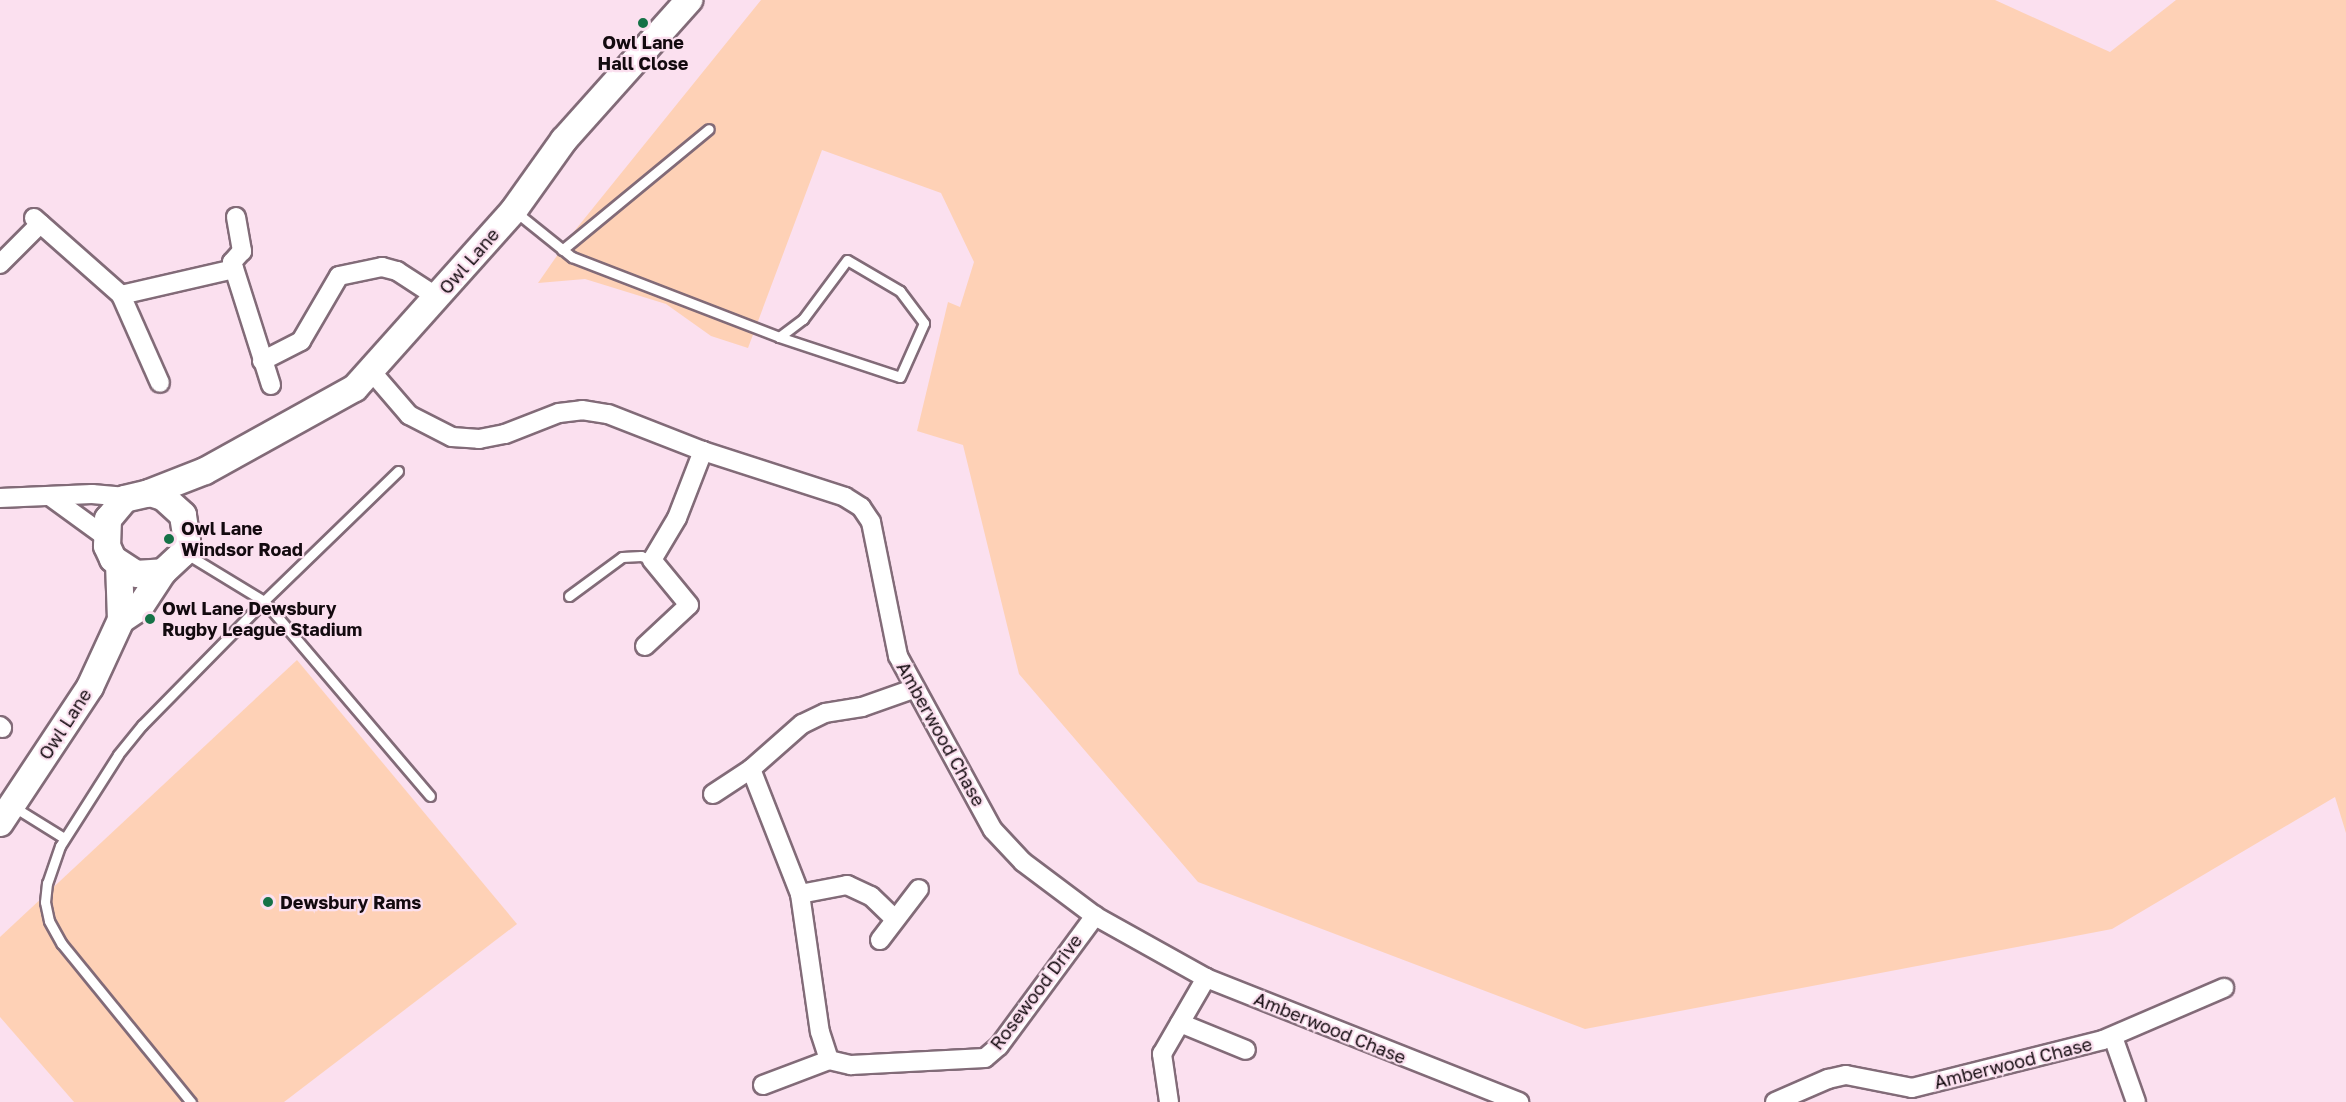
<!DOCTYPE html>
<style>
body{margin:0}
#map{position:relative;width:2346px;height:1102px;overflow:hidden;background:#fbe0ef;font-family:"Golos Text",sans-serif}
div>[style]{position:absolute}
.green>*{inset:0;background:#fed1b6}
.roads{filter:drop-shadow(2px 0 #826b78) drop-shadow(-2px 0 #826b78) drop-shadow(0 2px #826b78) drop-shadow(0 -2px #826b78)}
.service>*{height:9px;margin:-4.5px;padding:0 4.5px;transform-origin:4.5px;border-radius:4.5px;background:#fff}
.minor>*{height:18px;margin:-9px;padding:0 9px;transform-origin:9px;border-radius:9px;background:#fff}
.secondary>*{height:26px;margin:-13px;padding:0 13px;transform-origin:13px;border-radius:13px;background:#fff}
.dots>*{width:16px;height:16px;translate:-50% -50%;box-sizing:border-box;border:3px solid #fbe0ef;border-radius:50%}
span{translate:-50% -50%;white-space:nowrap;text-align:center;line-height:1.15;-webkit-text-stroke:4.5px #fbe0ef;paint-order:stroke}
.poi-label{font-size:18px;color:#130a0f;font-weight:700}
.left{translate:0 -50%;text-align:left}
.street-label{font-size:18px;color:#130a0f}
</style>
<div id="map">
<div class="green">
<i style="clip-path:polygon(761px 0,1995px 0,2110px 52px,2176px 0,2346px 0,2346px 833px,2335px 797px,2112px 929px,1585px 1029px,1198px 882px,1019px 674px,963px 445px,917px 431px,948px 302px,960px 307px,974px 262px,941px 193px,822px 150px,748px 348px,711px 336px,666px 304px,585px 279px,538px 283px,572px 234px)"></i>
<i style="clip-path:polygon(297px 660px,517px 924px,284px 1102px,74px 1102px,0 1017px,0 937px)"></i>
</div>
<div class="roads">
<div class="service">
<i style="left:516px;top:212px;width:72px;rotate:38.8deg"></i>
<i style="left:572px;top:257px;width:222px;rotate:21.1deg"></i>
<i style="left:779px;top:337px;width:127px;rotate:18.3deg"></i>
<i style="left:900px;top:377px;width:59px;rotate:-66deg"></i>
<i style="left:924px;top:323px;width:40px;rotate:-127deg"></i>
<i style="left:900px;top:291px;width:61px;rotate:-149.7deg"></i>
<i style="left:847px;top:260px;width:74px;rotate:126.7deg"></i>
<i style="left:803px;top:319px;width:30px;rotate:143deg"></i>
<i style="left:562px;top:250px;width:190px;rotate:-39.5deg"></i>
<i style="left:398px;top:471px;width:187px;rotate:135.9deg"></i>
<i style="left:264px;top:601px;width:256px;rotate:49.6deg"></i>
<i style="left:185px;top:553px;width:92px;rotate:31.3deg"></i>
<i style="left:264px;top:601px;width:174px;rotate:134.5deg"></i>
<i style="left:142px;top:725px;width:38px;rotate:129deg"></i>
<i style="left:118px;top:755px;width:108px;rotate:122.5deg"></i>
<i style="left:60px;top:846px;width:39px;rotate:109deg"></i>
<i style="left:47px;top:883px;width:19px;rotate:96deg"></i>
<i style="left:45px;top:902px;width:19px;rotate:78deg"></i>
<i style="left:49px;top:921px;width:26px;rotate:61deg"></i>
<i style="left:62px;top:944px;width:204px;rotate:50.8deg"></i>
<i style="left:569px;top:596px;width:66px;rotate:-36.3deg"></i>
<i style="left:622px;top:557px;width:19px;rotate:-3deg"></i>
<i style="left:641px;top:556px;width:12px;rotate:20deg"></i>
<i style="left:14px;top:807px;width:59px;rotate:31.8deg"></i>
</div>
<div class="minor">
<i style="left:236px;top:217px;width:35px;rotate:80deg"></i>
<i style="left:242px;top:251px;width:15px;rotate:132deg"></i>
<i style="left:232px;top:262px;width:129px;rotate:72.4deg"></i>
<i style="left:34px;top:218px;width:116px;rotate:41.5deg"></i>
<i style="left:121px;top:295px;width:116px;rotate:-13deg"></i>
<i style="left:0;top:264px;width:57px;rotate:-45deg"></i>
<i style="left:121px;top:295px;width:96px;rotate:66.1deg"></i>
<i style="left:262px;top:361px;width:44px;rotate:-27.1deg"></i>
<i style="left:301px;top:341px;width:75px;rotate:-59.7deg"></i>
<i style="left:339px;top:276px;width:44px;rotate:-11.8deg"></i>
<i style="left:382px;top:267px;width:16px;rotate:15deg"></i>
<i style="left:397px;top:271px;width:48px;rotate:33deg"></i>
<i style="left:372px;top:372px;width:57px;rotate:49.3deg"></i>
<i style="left:409px;top:415px;width:48px;rotate:27.1deg"></i>
<i style="left:452px;top:437px;width:27px;rotate:4deg"></i>
<i style="left:479px;top:439px;width:26px;rotate:-11deg"></i>
<i style="left:505px;top:434px;width:58px;rotate:-21.3deg"></i>
<i style="left:559px;top:413px;width:23px;rotate:-7deg"></i>
<i style="left:582px;top:410px;width:26px;rotate:9deg"></i>
<i style="left:608px;top:414px;width:102px;rotate:21.3deg"></i>
<i style="left:703px;top:451px;width:149px;rotate:17.9deg"></i>
<i style="left:845px;top:497px;width:19px;rotate:32deg"></i>
<i style="left:861px;top:507px;width:18px;rotate:56deg"></i>
<i style="left:871px;top:522px;width:137px;rotate:78.6deg"></i>
<i style="left:898px;top:656px;width:198px;rotate:61.4deg"></i>
<i style="left:993px;top:830px;width:44px;rotate:46.8deg"></i>
<i style="left:1023px;top:862px;width:90px;rotate:36.9deg"></i>
<i style="left:1095px;top:916px;width:127px;rotate:29.2deg"></i>
<i style="left:1206px;top:978px;width:337px;rotate:21.6deg"></i>
<i style="left:51px;top:497px;width:68px;rotate:36deg"></i>
<i style="left:0;top:498px;width:92px;rotate:-2.5deg"></i>
<i style="left:92px;top:494px;width:37px;rotate:5deg"></i>
<i style="left:645px;top:646px;width:60px;rotate:-43deg"></i>
<i style="left:689px;top:605px;width:58px;rotate:-129.4deg"></i>
<i style="left:652px;top:560px;width:49px;rotate:-59.2deg"></i>
<i style="left:677px;top:518px;width:72px;rotate:-68.8deg"></i>
<i style="left:913px;top:689px;width:54px;rotate:160.6deg"></i>
<i style="left:862px;top:707px;width:37px;rotate:171deg"></i>
<i style="left:825px;top:713px;width:25px;rotate:154deg"></i>
<i style="left:802px;top:724px;width:68px;rotate:138.6deg"></i>
<i style="left:751px;top:769px;width:134px;rotate:68.6deg"></i>
<i style="left:800px;top:894px;width:139px;rotate:81.8deg"></i>
<i style="left:820px;top:1032px;width:29px;rotate:72deg"></i>
<i style="left:829px;top:1060px;width:23px;rotate:13deg"></i>
<i style="left:851px;top:1065px;width:134px;rotate:-3deg"></i>
<i style="left:985px;top:1058px;width:18px;rotate:-41deg"></i>
<i style="left:999px;top:1046px;width:162px;rotate:-53.6deg"></i>
<i style="left:0;top:726px;width:3px;rotate:45deg"></i>
<i style="left:713px;top:794px;width:45px;rotate:-33.3deg"></i>
<i style="left:800px;top:894px;width:48px;rotate:-10.8deg"></i>
<i style="left:847px;top:885px;width:26px;rotate:25deg"></i>
<i style="left:871px;top:896px;width:32px;rotate:44deg"></i>
<i style="left:880px;top:940px;width:64px;rotate:-52.6deg"></i>
<i style="left:1180px;top:1023px;width:71px;rotate:22.2deg"></i>
<i style="left:2113px;top:1037px;width:69px;rotate:70.5deg"></i>
<i style="left:763px;top:1085px;width:71px;rotate:-20.7deg"></i>
<i style="left:1169px;top:1102px;width:49px;rotate:-98.3deg"></i>
<i style="left:1162px;top:1054px;width:88px;rotate:-59.9deg"></i>
<i style="left:1775px;top:1102px;width:58px;rotate:-23.5deg"></i>
<i style="left:1828px;top:1079px;width:18px;rotate:-13deg"></i>
<i style="left:1846px;top:1075px;width:67px;rotate:11.1deg"></i>
<i style="left:1912px;top:1088px;width:197px;rotate:-14.1deg"></i>
<i style="left:2103px;top:1040px;width:132px;rotate:-23.3deg"></i>
</div>
<div class="secondary">
<i style="left:146px;top:494px;width:63px;rotate:-21.3deg"></i>
<i style="left:205px;top:471px;width:171px;rotate:-29deg"></i>
<i style="left:355px;top:388px;width:239px;rotate:-48.2deg"></i>
<i style="left:514px;top:210px;width:86px;rotate:-54.5deg"></i>
<i style="left:564px;top:140px;width:188px;rotate:-48.2deg"></i>
<i style="left:121px;top:620px;width:23px;rotate:-34deg"></i>
<i style="left:140px;top:607px;width:42px;rotate:-56.7deg"></i>
<i style="left:163px;top:572px;width:26px;rotate:-43deg"></i>
<i style="left:182px;top:554px;width:14px;rotate:-69deg"></i>
<i style="left:187px;top:541px;width:26px;rotate:-99deg"></i>
<i style="left:183px;top:515px;width:27px;rotate:-138deg"></i>
<i style="left:163px;top:497px;width:14px;rotate:-163deg"></i>
<i style="left:150px;top:493px;width:26px;rotate:167deg"></i>
<i style="left:125px;top:499px;width:26px;rotate:130deg"></i>
<i style="left:108px;top:519px;width:27px;rotate:92deg"></i>
<i style="left:107px;top:546px;width:14px;rotate:65deg"></i>
<i style="left:113px;top:559px;width:27px;rotate:33deg"></i>
<i style="left:136px;top:574px;width:27px;rotate:-4deg"></i>
<i style="left:0;top:823px;width:163px;rotate:-56.5deg"></i>
<i style="left:90px;top:687px;width:74px;rotate:-65.2deg"></i>
<i style="left:121px;top:620px;width:56px;rotate:-92deg"></i>
</div>
</div>
<div class="dots">
<i style="left:643px;top:23px;background:#157247"></i>
<i style="left:169px;top:539px;background:#157247"></i>
<i style="left:150px;top:619px;background:#157247"></i>
<i style="left:268px;top:902px;background:#157247"></i>
</div>
<div class="poi-label">
<span style="left:643px;top:53px">Owl Lane<br>Hall Close</span>
<span class="left" style="left:181px;top:539px">Owl Lane<br>Windsor Road</span>
<span class="left" style="left:162px;top:619px">Owl Lane Dewsbury<br>Rugby League Stadium</span>
<span class="left" style="left:280px;top:902px">Dewsbury Rams</span>
</div>
<div class="street-label">
<span style="left:469px;top:261px;rotate:-49deg">Owl Lane</span>
<span style="left:65px;top:724px;rotate:-57deg">Owl Lane</span>
<span style="left:941px;top:734px;rotate:61deg">Amberwood Chase</span>
<span style="left:1036px;top:992px;rotate:-53deg">Rosewood Drive</span>
<span style="left:1330px;top:1028px;rotate:22deg">Amberwood Chase</span>
<span style="left:2013px;top:1063px;rotate:-14deg">Amberwood Chase</span>
</div>
</div>
